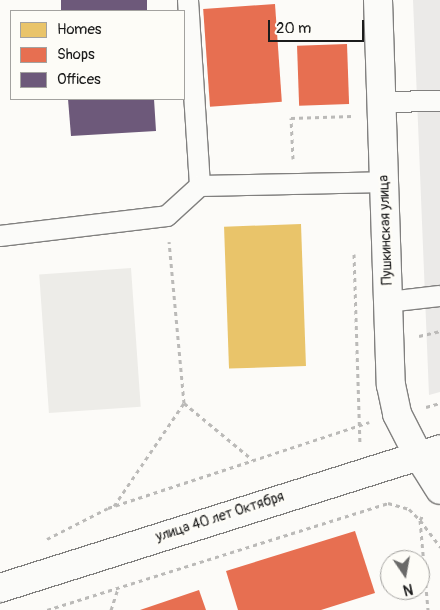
<!DOCTYPE html>
<meta charset="utf-8">
<style>
body{margin:0}
#map{position:relative;width:440px;height:610px;overflow:hidden;background:#fcfbf8;font-family:Pangolin,sans-serif}
div>[style]{position:absolute}
.built>*{inset:0;background:#ebeae8}
.green>*{inset:0;background:#edece8;transform-origin:0 0}
.homes>*{inset:0;background:#e9c46a;transform-origin:0 0}
.shops>*{inset:0;background:#e76f51;transform-origin:0 0}
.offices>*{inset:0;background:#6d597a;transform-origin:0 0}
.path>*{height:3px;margin-top:-1.5px;transform-origin:0;background:repeating-linear-gradient(90deg,#bbbab8 0 4px,transparent 0 8px)}
.roads{filter:drop-shadow(1px 0 #81807f) drop-shadow(-1px 0 #81807f) drop-shadow(0 1px #81807f) drop-shadow(0 -1px #81807f)}
.service>*{height:20px;margin:-10px;padding:0 10px;transform-origin:10px;border-radius:10px;background:#fbfbf9}
.minor>*{height:28px;margin:-14px;padding:0 14px;transform-origin:14px;border-radius:14px;background:#fbfbf9}
.tertiary>*{height:28px;margin:-14px;padding:0 14px;transform-origin:14px;border-radius:14px;background:#fbfbf9}
.secondary>*{height:28px;margin:-14px;padding:0 14px;transform-origin:14px;border-radius:14px;background:#fbfbf9}
span{translate:-50% -50%;white-space:nowrap;text-align:center;line-height:1.15;-webkit-text-stroke:5px #fdfcf7;paint-order:stroke}
.street-label{font-size:14px;color:#1c1c1c}
.legend{position:absolute;left:10px;top:10px;width:175px;height:90px;box-sizing:border-box;background:#fdfcf7;border:1px solid #a3a29f;margin:0;padding:6px 9px;list-style:none;font-size:15px;color:#1c1c1c}
.legend li{display:flex;align-items:center;gap:10px;height:25px}
.legend b{width:25px;border:1px solid #a3a29f}
.north{position:absolute;left:380px;top:550px;width:50px;height:50px;box-sizing:border-box;background:#fdfcf7;border:1px solid #a3a29f;border-radius:50%;rotate:168deg;font-size:14px;font-weight:700;line-height:20px;text-align:center;color:#1c1c1c}
.north::after{content:'';display:block;margin:auto;width:18px;height:22px;background:#6a6a69;clip-path:polygon(50% 0,100% 100%,50% 72%,0 100%)}
.scale{position:absolute;left:268px;top:20px;width:96px;height:22px;box-sizing:border-box;border:2px solid #1c1c1c;border-top:0;padding-left:6px;font-size:15px;line-height:18px;white-space:nowrap;color:#1c1c1c;-webkit-text-stroke:4px #fdfcf7;paint-order:stroke}
</style>
<div id="map">
<div class="built">
<i style="clip-path:polygon(413px 0,440px 0,440px 392px,429px 395px)"></i>
</div>
<div class="green">
<i style="left:131px;top:268px;width:139px;height:92px;rotate:86deg"></i>
</div>
<div class="homes">
<i style="left:301px;top:224px;width:142px;height:77px;rotate:88deg"></i>
</div>
<div class="shops">
<i style="left:275px;top:4px;width:98px;height:72px;rotate:86deg"></i>
<i style="left:347px;top:44px;width:60px;height:50px;rotate:88deg"></i>
<i style="clip-path:polygon(355px 531px,375px 593px,321px 610px,238px 610px,226px 571px)"></i>
<i style="clip-path:polygon(199px 590px,206px 610px,140px 610px)"></i>
</div>
<div class="offices">
<i style="left:61px;top:0;width:86px;height:11px"></i>
<i style="clip-path:polygon(68px 99px,154px 99px,156px 131px,71px 136px)"></i>
</div>
<div class="path">
<i style="left:293px;top:159px;width:41px;rotate:-92.8deg"></i>
<i style="left:291px;top:118px;width:61px;rotate:-1.9deg"></i>
<i style="left:354px;top:254px;width:188px;rotate:88.2deg"></i>
<i style="left:419px;top:336px;width:22px;rotate:-13deg"></i>
<i style="left:184px;top:403px;width:89px;rotate:39.6deg"></i>
<i style="left:426px;top:407px;width:15px;rotate:-16deg"></i>
<i style="left:114px;top:506px;width:125px;rotate:-55.8deg"></i>
<i style="left:184px;top:403px;width:162px;rotate:-95.3deg"></i>
<i style="left:420px;top:520px;width:90px;rotate:84.9deg"></i>
<i style="left:420px;top:520px;width:34px;rotate:53deg"></i>
<i style="left:47px;top:539px;width:68px;rotate:-26.9deg"></i>
<i style="left:108px;top:508px;width:275px;rotate:-18.2deg"></i>
<i style="left:47px;top:610px;width:357px;rotate:-17.4deg"></i>
<i style="left:388px;top:503px;width:22px;rotate:16deg"></i>
<i style="left:409px;top:509px;width:16px;rotate:45deg"></i>
<i style="left:420px;top:520px;width:6px;rotate:-59deg"></i>
<i style="left:111px;top:610px;width:23px;rotate:-72deg"></i>
</div>
<div class="roads">
<div class="service">
<i style="left:188px;top:0;width:186px;rotate:86.3deg"></i>
<i style="left:383px;top:102px;width:57px;rotate:-1deg"></i>
<i style="left:0;top:236px;width:168px;rotate:-6.8deg"></i>
<i style="left:167px;top:216px;width:45px;rotate:-42.3deg"></i>
<i style="left:200px;top:186px;width:185px;rotate:-1.2deg"></i>
<i style="left:388px;top:302px;width:52px;rotate:-6.6deg"></i>
</div>
<div class="minor">
<i style="left:418px;top:455px;width:41px;rotate:57.8deg"></i>
</div>
<div class="tertiary">
<i style="left:378px;top:0;width:385px;rotate:88.1deg"></i>
<i style="left:391px;top:385px;width:30px;rotate:78deg"></i>
<i style="left:397px;top:414px;width:46px;rotate:62.9deg"></i>
</div>
<div class="secondary">
<i style="left:0;top:588px;width:461px;rotate:-17.5deg"></i>
</div>
</div>
<div class="street-label">
<span style="left:386px;top:230px;rotate:-92deg">Пушкинская улица</span>
<span style="left:220px;top:517px;rotate:-18deg">улица 40 лет Октября</span>
</div>
<ul class="legend">
<li><b style="height:14px;background:#e9c46a"></b>Homes</li>
<li><b style="height:14px;background:#e76f51"></b>Shops</li>
<li><b style="height:14px;background:#6d597a"></b>Offices</li>
</ul>
<div class="north">N</div>
<div class="scale">20 m</div>
</div>
